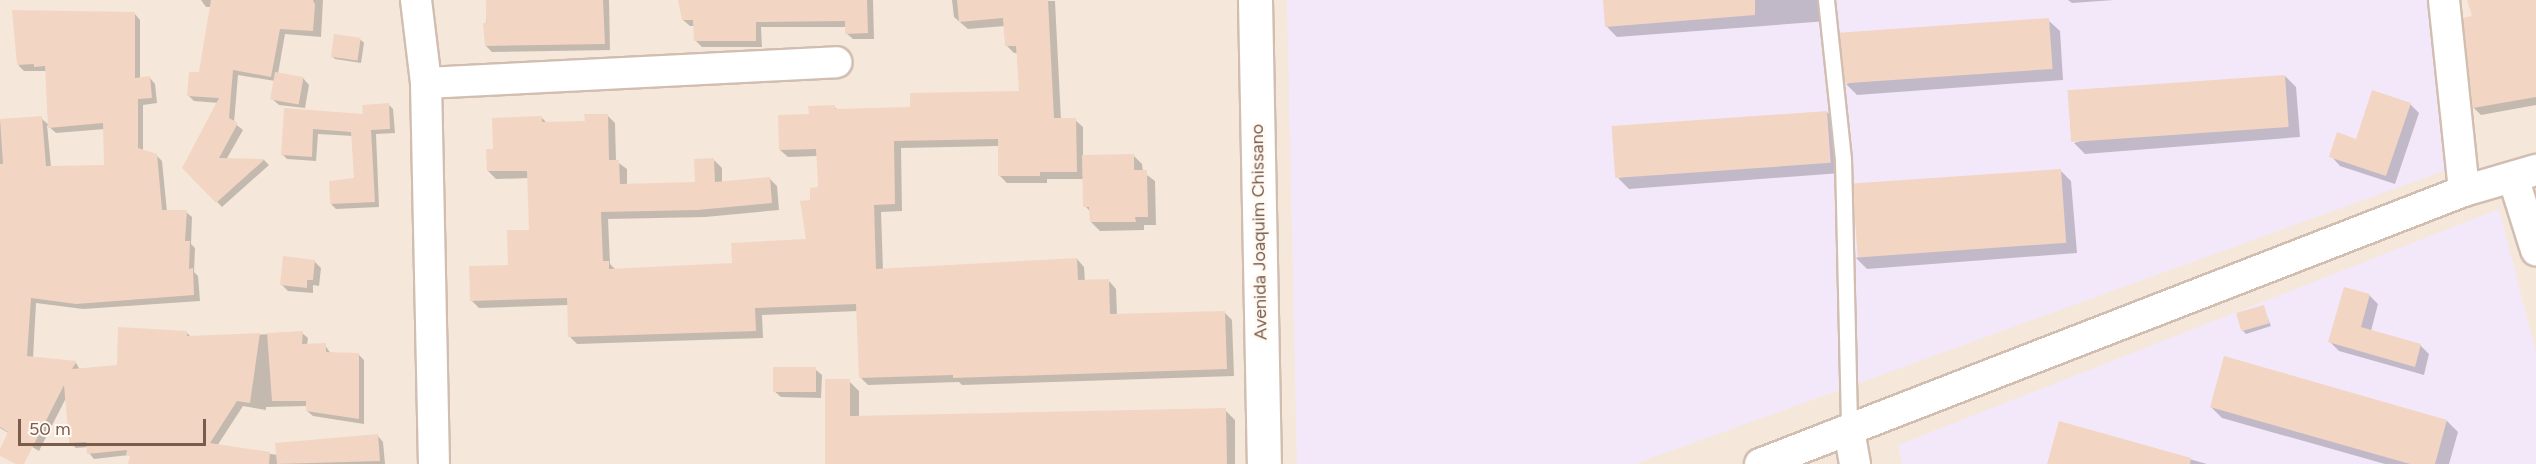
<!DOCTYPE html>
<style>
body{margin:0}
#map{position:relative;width:2536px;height:464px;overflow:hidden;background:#fdf6ec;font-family:Figtree,sans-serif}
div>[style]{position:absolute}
.residential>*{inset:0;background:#f5e8da;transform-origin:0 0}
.education>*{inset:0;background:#f3e8fa}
.shadow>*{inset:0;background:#0003}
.building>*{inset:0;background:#f3d5c3;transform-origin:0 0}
.roads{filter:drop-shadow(2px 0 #d1beb0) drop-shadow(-2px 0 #d1beb0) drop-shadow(0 2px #d1beb0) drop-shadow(0 -2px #d1beb0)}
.service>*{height:15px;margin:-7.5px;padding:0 7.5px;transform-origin:7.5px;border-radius:7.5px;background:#fff}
.minor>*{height:30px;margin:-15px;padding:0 15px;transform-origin:15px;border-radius:15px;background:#fff}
.tertiary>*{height:33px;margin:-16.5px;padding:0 16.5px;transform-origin:16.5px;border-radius:16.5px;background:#fff}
span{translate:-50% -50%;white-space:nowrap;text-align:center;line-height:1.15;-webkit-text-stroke:6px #fffaf3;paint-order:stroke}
.street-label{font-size:18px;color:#7a5c4d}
.scale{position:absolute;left:18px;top:419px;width:188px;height:27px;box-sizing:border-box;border:3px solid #7a5c4d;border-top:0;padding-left:8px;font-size:18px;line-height:21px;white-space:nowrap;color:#7a5c4d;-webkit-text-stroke:4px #fffaf3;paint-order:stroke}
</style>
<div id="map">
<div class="residential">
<i style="left:0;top:0;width:2536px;height:464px"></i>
</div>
<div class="education">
<i style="clip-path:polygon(1287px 0,2435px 0,2449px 169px,1635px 464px,1297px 464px)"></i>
<i style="clip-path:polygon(2499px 209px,2536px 353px,2536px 464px,1902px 464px,1898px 445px)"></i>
</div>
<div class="shadow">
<i style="clip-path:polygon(201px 0,323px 0,321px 37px,285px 34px,278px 74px,303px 78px,309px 85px,305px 108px,279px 105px,272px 99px,275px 81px,238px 75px,234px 123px,243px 130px,226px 160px,264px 160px,269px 165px,222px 207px,184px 167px,219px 103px,194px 101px,188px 95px,200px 74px,211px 7px,206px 7px)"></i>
<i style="clip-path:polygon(487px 0,609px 0,610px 50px,492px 52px,486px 46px)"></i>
<i style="clip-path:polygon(679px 0,873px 0,874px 39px,853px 39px,846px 33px,846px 27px,761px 27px,762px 47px,702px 47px,695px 40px,695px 26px,690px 26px,683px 20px)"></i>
<i style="clip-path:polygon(952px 0,1055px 1px,1061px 120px,1075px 120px,1083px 127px,1083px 157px,1133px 155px,1142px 164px,1143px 172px,1155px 181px,1156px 225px,1144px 225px,1144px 230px,1100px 231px,1091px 222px,1091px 212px,1085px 206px,1084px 179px,1047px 179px,1047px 183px,1007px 183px,1000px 176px,999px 146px,901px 148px,902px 211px,881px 212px,883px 270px,1077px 259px,1084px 267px,1085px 282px,1109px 281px,1116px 289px,1117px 315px,1225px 313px,1232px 320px,1234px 376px,962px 385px,959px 382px,868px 385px,860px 377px,858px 311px,762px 315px,763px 338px,577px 344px,569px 336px,568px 305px,479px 308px,472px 301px,509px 266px,531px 231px,529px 178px,496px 179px,488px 171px,494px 150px,542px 118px,547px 123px,586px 122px,607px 115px,615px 123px,616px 161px,627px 169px,627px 185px,696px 183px,714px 160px,722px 168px,722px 183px,770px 179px,777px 186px,779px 210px,705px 217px,608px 219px,610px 264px,616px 270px,734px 264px,807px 241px,811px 201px,820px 188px,818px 156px,788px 157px,780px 150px,810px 116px,834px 107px,838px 110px,911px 108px,1020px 92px,1018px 53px,1014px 53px,1006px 45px,1005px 26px,968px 29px,954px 17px)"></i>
<i style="clip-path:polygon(1604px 0,1827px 0,1828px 21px,1617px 37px,1606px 26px)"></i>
<i style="clip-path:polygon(2068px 0,2114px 0,2072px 3px)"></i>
<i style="clip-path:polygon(2469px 0,2536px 0,2536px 105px,2481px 115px,2474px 108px,2474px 17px)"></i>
<i style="clip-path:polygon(evenodd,14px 12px,135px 14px,140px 20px,140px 79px,150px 78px,155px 84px,157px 103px,143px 105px,143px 151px,156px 155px,162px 161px,167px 212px,186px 212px,192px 217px,191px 244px,195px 248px,194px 272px,198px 276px,200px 301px,83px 309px,36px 303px,33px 358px,76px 363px,80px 370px,118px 366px,187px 333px,191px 337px,302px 333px,308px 338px,307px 345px,325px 345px,331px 354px,358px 354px,364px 360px,364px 424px,313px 416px,307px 411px,307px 406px,266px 407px,266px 410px,243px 406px,217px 446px,278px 455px,378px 436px,383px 442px,385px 464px,161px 464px,134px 461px,129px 455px,94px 459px,89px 453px,88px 447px,76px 448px,70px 443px,67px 396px,39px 451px,0 428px,0 121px,41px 118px,50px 126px,47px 71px,24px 71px,19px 66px,14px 12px,47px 125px,56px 133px,105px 129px,105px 166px,51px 167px,47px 125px)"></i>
<i style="clip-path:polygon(2048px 20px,2060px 31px,2063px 80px,1857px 95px,1846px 84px)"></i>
<i style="clip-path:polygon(361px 40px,364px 43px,361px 63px,335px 59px,332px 56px)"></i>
<i style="clip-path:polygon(2285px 76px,2296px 87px,2300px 137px,2085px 154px,2074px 143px)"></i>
<i style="clip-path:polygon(388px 104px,393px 109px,395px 133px,376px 134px,379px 207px,336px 209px,331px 204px,355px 180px,353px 136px,318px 134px,316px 161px,287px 159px,282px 154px,285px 110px,365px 116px)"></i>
<i style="clip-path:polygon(2410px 104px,2419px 113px,2395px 184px,2340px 166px,2331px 156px)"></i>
<i style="clip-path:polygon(1827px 112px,1838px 123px,1841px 173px,1629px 189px,1618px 178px)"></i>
<i style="clip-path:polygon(2060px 170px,2071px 181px,2077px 253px,1867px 269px,1856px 258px)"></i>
<i style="clip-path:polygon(314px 261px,321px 268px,319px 286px,313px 285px,313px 293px,288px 291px,282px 285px)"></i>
<i style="clip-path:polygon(2369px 295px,2378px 304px,2371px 331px,2420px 345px,2429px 354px,2424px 375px,2339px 351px,2330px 342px)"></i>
<i style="clip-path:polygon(2263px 307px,2271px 326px,2246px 334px,2243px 331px)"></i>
<i style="clip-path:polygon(815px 369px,822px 375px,821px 398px,781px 397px,774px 391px)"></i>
<i style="clip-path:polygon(849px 381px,859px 391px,859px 418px,1225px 410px,1235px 420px,1235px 464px,826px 464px)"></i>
<i style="clip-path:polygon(2211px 407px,2447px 421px,2458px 432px,2449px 464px,2385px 464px,2222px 418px)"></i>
<i style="clip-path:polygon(2060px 423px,2207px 464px,2048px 464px)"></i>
</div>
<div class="building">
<i style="clip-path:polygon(211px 0,313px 0,315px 5px,313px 31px,280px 29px,271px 77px,233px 70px,229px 118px,238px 123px,219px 158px,265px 159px,216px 203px,182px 168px,219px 98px,187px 96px,189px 72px,199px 72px)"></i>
<i style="clip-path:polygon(486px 0,603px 0,605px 44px,485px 46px,483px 23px,487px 23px)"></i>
<i style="clip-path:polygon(678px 0,867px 0,868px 33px,845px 34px,845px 21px,756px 22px,756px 41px,694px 41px,693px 20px,682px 20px)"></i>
<i style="clip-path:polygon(957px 0,1048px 0,1054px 118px,1076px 118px,1077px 172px,1040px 172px,1040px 176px,998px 176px,998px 139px,894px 141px,895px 204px,874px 205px,876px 269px,1077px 258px,1078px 280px,1109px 279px,1110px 314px,1225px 311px,1227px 369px,953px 378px,953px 375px,859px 378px,856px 304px,755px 308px,756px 331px,568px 337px,567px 298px,470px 301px,469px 266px,508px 265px,507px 230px,529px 230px,527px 171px,487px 171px,486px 149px,493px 149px,492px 118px,542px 116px,542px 122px,585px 121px,584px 114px,608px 114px,609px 160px,619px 160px,620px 184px,695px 182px,694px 159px,714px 158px,715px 182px,770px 177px,772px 203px,697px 210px,601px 212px,603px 261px,609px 261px,609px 269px,732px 263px,731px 243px,806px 239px,800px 201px,810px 200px,810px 188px,818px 187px,816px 149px,779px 150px,778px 115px,809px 114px,808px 106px,835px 105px,835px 109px,910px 107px,910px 93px,1019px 91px,1016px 46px,1005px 46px,1003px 18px,959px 22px)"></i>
<i style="clip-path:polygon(1603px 0,1755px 0,1755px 15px,1605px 27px)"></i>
<i style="clip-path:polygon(2467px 0,2536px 0,2536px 97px,2473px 108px,2463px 18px,2472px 16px)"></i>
<i style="clip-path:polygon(12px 10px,135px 12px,135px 78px,150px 76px,152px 98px,138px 99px,138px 148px,157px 154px,162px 210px,187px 210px,185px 241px,190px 241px,189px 269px,193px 268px,194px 295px,76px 304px,31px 298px,27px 356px,77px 361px,72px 369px,117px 365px,118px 327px,187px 331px,187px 336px,260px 333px,250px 403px,237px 401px,210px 443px,270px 452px,269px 464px,128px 464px,130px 456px,126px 455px,127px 450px,87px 454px,86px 442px,69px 443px,64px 385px,24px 464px,16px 464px,0 456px,0 449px,8px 432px,0 427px,0 164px,3px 164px,0 119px,42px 116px,46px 166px,104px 165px,103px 123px,48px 128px,45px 66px,34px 67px,34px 64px,17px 65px)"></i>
<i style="left:2049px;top:18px;width:51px;height:211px;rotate:86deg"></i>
<i style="left:334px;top:34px;width:27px;height:23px;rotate:8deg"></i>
<i style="left:275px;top:72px;width:29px;height:28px;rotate:10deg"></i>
<i style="left:2285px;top:75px;width:52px;height:218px;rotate:86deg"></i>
<i style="clip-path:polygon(2372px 90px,2411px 103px,2386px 176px,2329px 157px,2337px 132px,2356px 139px)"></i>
<i style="clip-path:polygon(389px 103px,390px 129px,371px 130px,375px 202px,330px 204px,329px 181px,354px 178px,351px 132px,313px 129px,312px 157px,281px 155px,284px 108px,363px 114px,362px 105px)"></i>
<i style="left:1827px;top:111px;width:52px;height:216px;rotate:86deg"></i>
<i style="clip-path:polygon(1134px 154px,1134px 170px,1147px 170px,1148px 217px,1135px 217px,1136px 222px,1090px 222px,1089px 207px,1083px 207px,1082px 155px)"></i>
<i style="left:2061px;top:169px;width:74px;height:209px;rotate:86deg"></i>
<i style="clip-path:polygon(283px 256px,315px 260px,313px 280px,307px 280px,307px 288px,280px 285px)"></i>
<i style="clip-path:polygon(2344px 287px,2370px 294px,2361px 327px,2421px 344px,2415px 367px,2328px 342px)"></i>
<i style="left:2264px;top:305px;width:19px;height:29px;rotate:74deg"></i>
<i style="clip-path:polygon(303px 331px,302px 344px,326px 343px,326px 352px,359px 353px,359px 419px,306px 411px,306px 401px,272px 401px,267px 333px)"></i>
<i style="clip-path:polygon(2224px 356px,2447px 420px,2435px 464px,2410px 464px,2210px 407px)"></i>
<i style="left:773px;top:367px;width:43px;height:25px"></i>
<i style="clip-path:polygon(825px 379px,850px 379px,850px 416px,1226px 408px,1227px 464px,825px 464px)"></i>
<i style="clip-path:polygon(2059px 421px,2191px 458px,2190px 464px,2047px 464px)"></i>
<i style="clip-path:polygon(378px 434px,380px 461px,277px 464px,275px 443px)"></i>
</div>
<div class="roads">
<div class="service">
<i style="left:1826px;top:0;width:160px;rotate:83.9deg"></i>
<i style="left:1843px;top:159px;width:271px;rotate:88.7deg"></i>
</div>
<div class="minor">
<i style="left:416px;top:0;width:84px;rotate:83.1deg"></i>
<i style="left:426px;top:83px;width:381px;rotate:88.8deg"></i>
<i style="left:2444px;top:0;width:192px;rotate:84deg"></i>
<i style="left:426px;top:83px;width:411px;rotate:-2.9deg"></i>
<i style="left:2513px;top:177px;width:77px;rotate:72.5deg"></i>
<i style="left:1849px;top:430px;width:35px;rotate:80deg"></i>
<i style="left:1760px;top:464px;width:755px;rotate:-21.2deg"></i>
<i style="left:2464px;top:191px;width:75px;rotate:-16.3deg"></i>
</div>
<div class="tertiary">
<i style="left:1255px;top:0;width:464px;rotate:88.9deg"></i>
</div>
</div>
<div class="street-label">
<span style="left:1259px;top:232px;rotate:-91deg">Avenida Joaquim Chissano</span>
</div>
<div class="scale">50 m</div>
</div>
